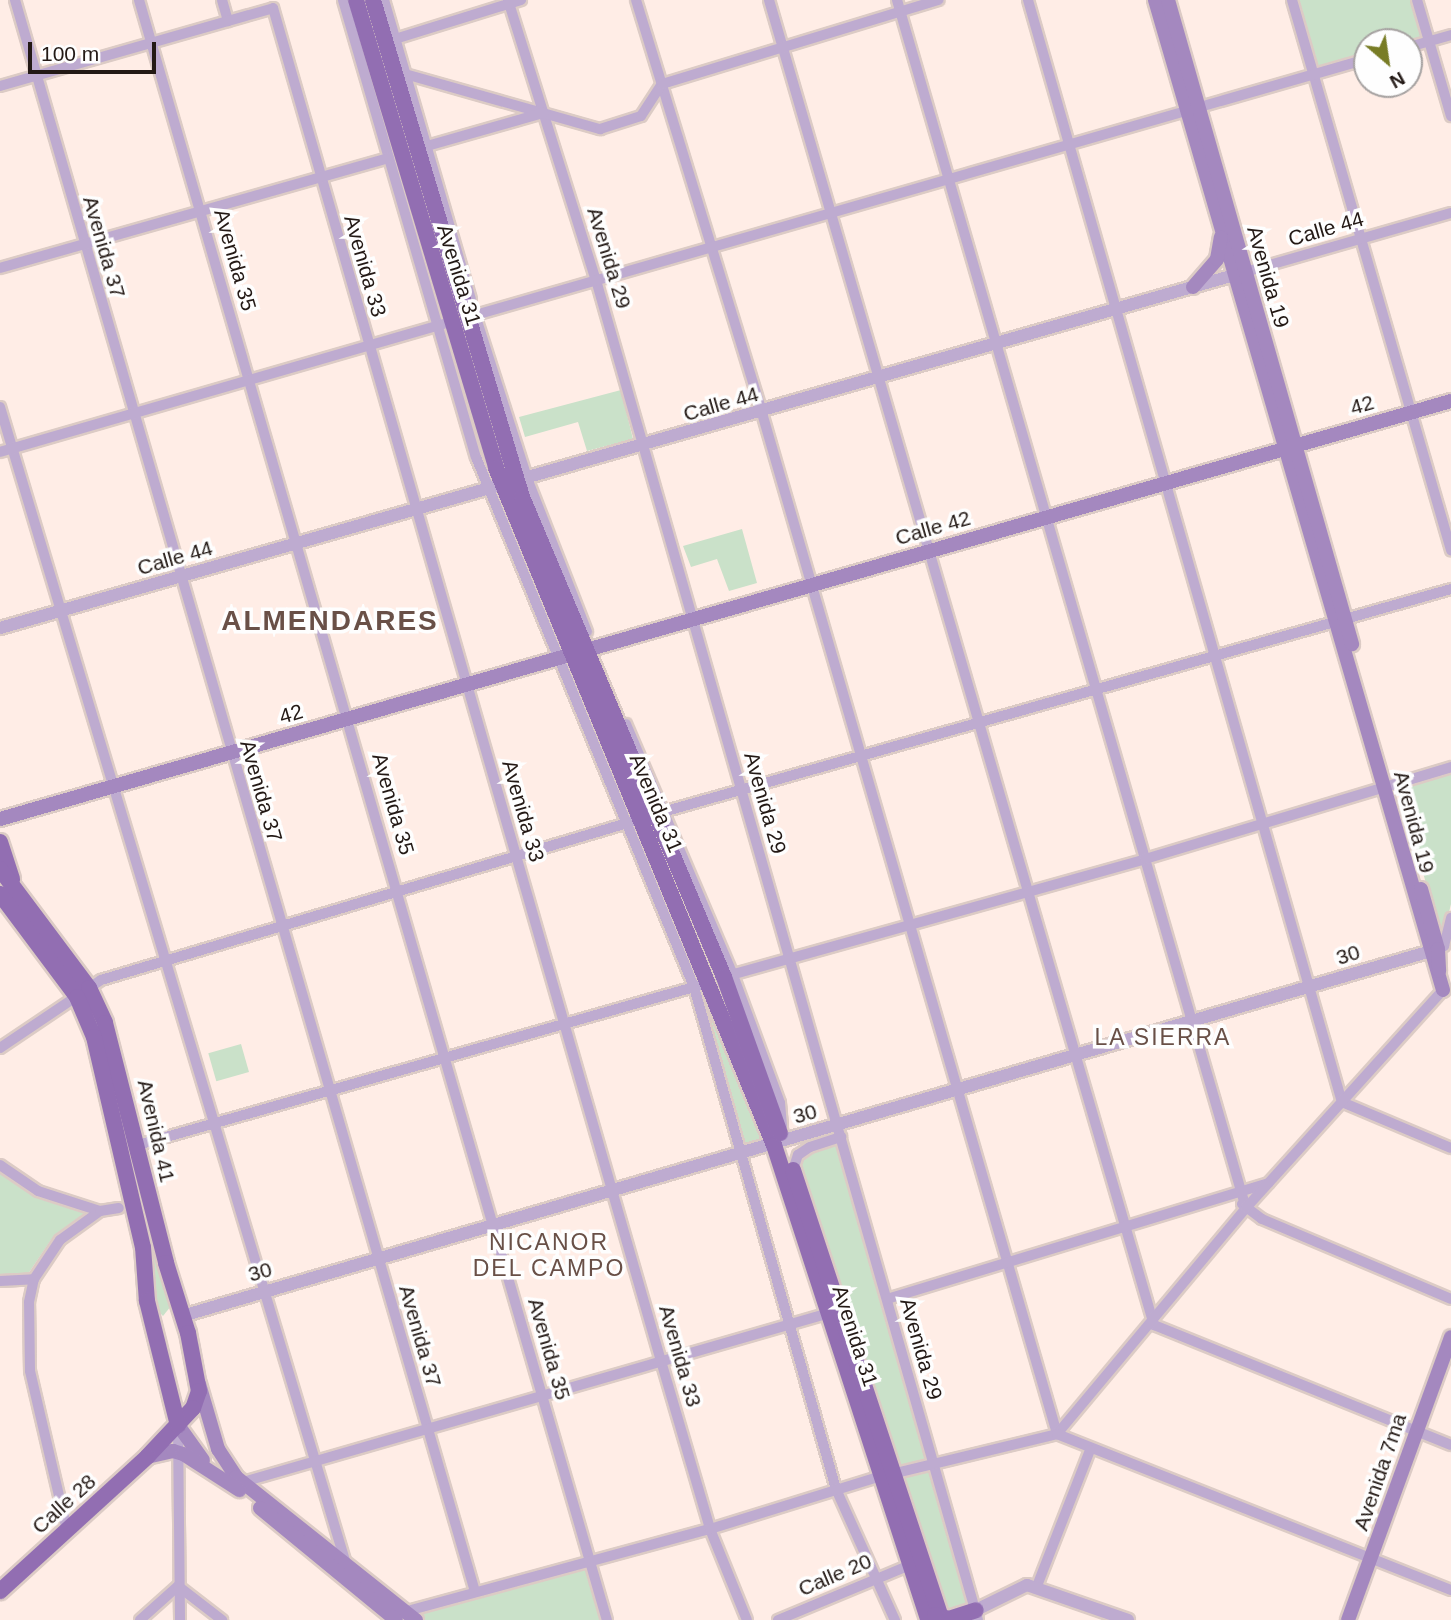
<!DOCTYPE html>
<style>
body{margin:0}
#map{position:relative;width:1451px;height:1620px;overflow:hidden;background:#ffede6;font-family:Arial,sans-serif}
div>[style]{position:absolute}
.green>*{inset:0;background:#cae1c9;transform-origin:0 0}
.roads{filter:drop-shadow(2px 0 #dccbc5) drop-shadow(-2px 0 #dccbc5) drop-shadow(0 2px #dccbc5) drop-shadow(0 -2px #dccbc5)}
.minor>*{height:10px;margin:-5px;padding:0 5px;transform-origin:5px;border-radius:5px;background:#beabd0}
.tertiary>*{height:12px;margin:-6px;padding:0 6px;transform-origin:6px;border-radius:6px;background:#beabd0}
.secondary>*{height:14px;margin:-7px;padding:0 7px;transform-origin:7px;border-radius:7px;background:#a488bf}
.primary>*{height:16px;margin:-8px;padding:0 8px;transform-origin:8px;border-radius:8px;background:#926eb2}
span{translate:-50% -50%;white-space:nowrap;text-align:center;line-height:1.15;-webkit-text-stroke:7px #fefefe;paint-order:stroke}
.street-label{font-size:21px;color:#231915}
.neighbourhood-label{font-size:23px;color:#695047;letter-spacing:2px}
.district-label{font-size:28px;color:#695047;font-weight:700;letter-spacing:2px}
.north{position:absolute;left:1353px;top:28px;width:70px;height:70px;box-sizing:border-box;background:#fefefe;border:2px solid #a6a2a1;border-radius:50%;rotate:151deg;font-size:19px;font-weight:700;line-height:28px;text-align:center;color:#231915}
.north::after{content:'';display:block;margin:auto;width:24px;height:32px;background:#787c25;clip-path:polygon(50% 0,100% 100%,50% 72%,0 100%)}
.scale{position:absolute;left:28px;top:42px;width:128px;height:32px;box-sizing:border-box;border:4px solid #231915;border-top:0;padding-left:9px;font-size:21px;line-height:24px;white-space:nowrap;color:#231915;-webkit-text-stroke:5px #fefefe;paint-order:stroke}
</style>
<div id="map">
<div class="green">
<i style="clip-path:polygon(1292px 0,1417px 0,1429px 41px,1367px 42px,1367px 59px,1314px 74px)"></i>
<i style="clip-path:polygon(621px 390px,633px 439px,587px 451px,578px 422px,525px 437px,519px 417px)"></i>
<i style="clip-path:polygon(742px 529px,757px 583px,729px 591px,717px 559px,691px 567px,683px 546px)"></i>
<i style="clip-path:polygon(1451px 769px,1451px 904px,1444px 933px,1440px 933px,1398px 784px)"></i>
<i style="clip-path:polygon(710px 982px,774px 1145px,739px 1155px,695px 989px)"></i>
<i style="left:241px;top:1044px;width:29px;height:34px;rotate:74deg"></i>
<i style="clip-path:polygon(841px 1137px,975px 1610px,949px 1619px,793px 1170px,805px 1156px)"></i>
<i style="clip-path:polygon(0 1173px,55px 1203px,87px 1213px,51px 1240px,28px 1274px,0 1275px)"></i>
<i style="clip-path:polygon(152px 1249px,171px 1306px,163px 1316px,158px 1311px)"></i>
<i style="clip-path:polygon(591px 1562px,607px 1620px,391px 1620px)"></i>
</div>
<div class="roads">
<div class="minor">
<i style="left:15px;top:0;width:1657px;rotate:73.88deg"></i>
<i style="left:139px;top:0;width:1686px;rotate:73.89deg"></i>
<i style="left:222px;top:0;width:22px;rotate:74deg"></i>
<i style="left:343px;top:0;width:476px;rotate:73.8deg"></i>
<i style="left:476px;top:457px;width:573px;rotate:67.64deg"></i>
<i style="left:694px;top:987px;width:522px;rotate:74.21deg"></i>
<i style="left:836px;top:1489px;width:144px;rotate:65.8deg"></i>
<i style="left:384px;top:0;width:311px;rotate:73.8deg"></i>
<i style="left:508px;top:0;width:294px;rotate:72.6deg"></i>
<i style="left:596px;top:280px;width:1393px;rotate:74.09deg"></i>
<i style="left:636px;top:0;width:432px;rotate:73deg"></i>
<i style="left:762px;top:413px;width:1063px;rotate:73.88deg"></i>
<i style="left:769px;top:0;width:1380px;rotate:73.8deg"></i>
<i style="left:1154px;top:1325px;width:320px;rotate:22deg"></i>
<i style="left:897px;top:0;width:1257px;rotate:73.89deg"></i>
<i style="left:1028px;top:0;width:1146px;rotate:74.1deg"></i>
<i style="left:1342px;top:1102px;width:118px;rotate:22.9deg"></i>
<i style="left:1292px;top:0;width:573px;rotate:73.88deg"></i>
<i style="left:1417px;top:0;width:121px;rotate:73.7deg"></i>
<i style="left:395px;top:39px;width:132px;rotate:-17.2deg"></i>
<i style="left:1409px;top:47px;width:44px;rotate:-15.9deg"></i>
<i style="left:405px;top:74px;width:203px;rotate:15.8deg"></i>
<i style="left:600px;top:129px;width:43px;rotate:-17.6deg"></i>
<i style="left:641px;top:116px;width:38px;rotate:-57deg"></i>
<i style="left:662px;top:84px;width:289px;rotate:-16.9deg"></i>
<i style="left:0;top:86px;width:284px;rotate:-15.9deg"></i>
<i style="left:273px;top:8px;width:1408px;rotate:74deg"></i>
<i style="left:661px;top:1361px;width:175px;rotate:73.7deg"></i>
<i style="left:710px;top:1529px;width:98px;rotate:67.9deg"></i>
<i style="left:427px;top:146px;width:121px;rotate:-15.9deg"></i>
<i style="left:0;top:268px;width:404px;rotate:-15.8deg"></i>
<i style="left:1245px;top:272px;width:214px;rotate:-16deg"></i>
<i style="left:465px;top:318px;width:938px;rotate:-16.02deg"></i>
<i style="left:477px;top:321px;width:165px;rotate:72.3deg"></i>
<i style="left:527px;top:478px;width:165px;rotate:68.7deg"></i>
<i style="left:0;top:407px;width:1211px;rotate:73.35deg"></i>
<i style="left:0;top:452px;width:461px;rotate:-16.1deg"></i>
<i style="left:626px;top:724px;width:273px;rotate:66.9deg"></i>
<i style="left:733px;top:975px;width:136px;rotate:69.8deg"></i>
<i style="left:780px;top:1103px;width:23px;rotate:85deg"></i>
<i style="left:659px;top:813px;width:823px;rotate:-15.79deg"></i>
<i style="left:1438px;top:949px;width:7px;rotate:-27deg"></i>
<i style="left:1444px;top:946px;width:29px;rotate:-76deg"></i>
<i style="left:727px;top:976px;width:434px;rotate:-15.6deg"></i>
<i style="left:1145px;top:859px;width:320px;rotate:-16.7deg"></i>
<i style="left:0;top:1048px;width:122px;rotate:-34deg"></i>
<i style="left:101px;top:980px;width:556px;rotate:-16.61deg"></i>
<i style="left:138px;top:1145px;width:585px;rotate:-15.86deg"></i>
<i style="left:0;top:1165px;width:46px;rotate:34.4deg"></i>
<i style="left:38px;top:1191px;width:65px;rotate:17.9deg"></i>
<i style="left:793px;top:1170px;width:16px;rotate:-72deg"></i>
<i style="left:798px;top:1155px;width:14px;rotate:-34deg"></i>
<i style="left:810px;top:1147px;width:33px;rotate:-18deg"></i>
<i style="left:1242px;top:1204px;width:25px;rotate:37deg"></i>
<i style="left:1262px;top:1219px;width:205px;rotate:22.9deg"></i>
<i style="left:0;top:1281px;width:34px;rotate:-3deg"></i>
<i style="left:887px;top:1299px;width:399px;rotate:-16.9deg"></i>
<i style="left:178px;top:1427px;width:193px;rotate:89.4deg"></i>
<i style="left:1057px;top:1434px;width:295px;rotate:-50.1deg"></i>
<i style="left:1246px;top:1208px;width:294px;rotate:-47.9deg"></i>
<i style="left:892px;top:1474px;width:170px;rotate:-13.6deg"></i>
<i style="left:1057px;top:1434px;width:424px;rotate:21.6deg"></i>
<i style="left:243px;top:1482px;width:607px;rotate:-16.08deg"></i>
<i style="left:67px;top:1530px;width:163px;rotate:-103.1deg"></i>
<i style="left:30px;top:1371px;width:69px;rotate:-90.8deg"></i>
<i style="left:29px;top:1302px;width:24px;rotate:-78deg"></i>
<i style="left:34px;top:1279px;width:47px;rotate:-56.3deg"></i>
<i style="left:60px;top:1240px;width:49px;rotate:-35.9deg"></i>
<i style="left:100px;top:1211px;width:19px;rotate:-9deg"></i>
<i style="left:1037px;top:1586px;width:146px;rotate:-68.7deg"></i>
<i style="left:400px;top:1613px;width:321px;rotate:-15.2deg"></i>
<i style="left:710px;top:1529px;width:176px;rotate:-17.2deg"></i>
<i style="left:140px;top:1620px;width:51px;rotate:-41.8deg"></i>
<i style="left:178px;top:1586px;width:56px;rotate:37.7deg"></i>
<i style="left:778px;top:1620px;width:141px;rotate:-22.6deg"></i>
</div>
<div class="tertiary">
<i style="left:0;top:628px;width:1291px;rotate:-15.96deg"></i>
<i style="left:182px;top:1316px;width:1309px;rotate:-16.29deg"></i>
<i style="left:976px;top:1610px;width:57px;rotate:-26.1deg"></i>
<i style="left:1027px;top:1585px;width:107px;rotate:19.1deg"></i>
</div>
<div class="secondary">
<i style="left:1155px;top:0;width:1031px;rotate:73.78deg"></i>
<i style="left:1168px;top:0;width:670px;rotate:74.05deg"></i>
<i style="left:1193px;top:287px;width:37px;rotate:-49deg"></i>
<i style="left:1217px;top:259px;width:22px;rotate:-80deg"></i>
<i style="left:0;top:819px;width:1510px;rotate:-16.07deg"></i>
<i style="left:1421px;top:889px;width:62px;rotate:74.2deg"></i>
<i style="left:1438px;top:949px;width:22px;rotate:87deg"></i>
<i style="left:199px;top:1384px;width:68px;rotate:73.7deg"></i>
<i style="left:218px;top:1449px;width:33px;rotate:57deg"></i>
<i style="left:236px;top:1477px;width:230px;rotate:38.5deg"></i>
<i style="left:178px;top:1425px;width:43px;rotate:54.5deg"></i>
<i style="left:147px;top:1457px;width:27px;rotate:-13deg"></i>
<i style="left:173px;top:1451px;width:10px;rotate:17deg"></i>
<i style="left:183px;top:1454px;width:67px;rotate:32.7deg"></i>
<i style="left:260px;top:1508px;width:176px;rotate:39.5deg"></i>
<i style="left:1348px;top:1620px;width:301px;rotate:-70deg"></i>
</div>
<div class="primary">
<i style="left:356px;top:0;width:488px;rotate:73.3deg"></i>
<i style="left:496px;top:468px;width:732px;rotate:67.68deg"></i>
<i style="left:774px;top:1145px;width:499px;rotate:72deg"></i>
<i style="left:373px;top:0;width:519px;rotate:73.31deg"></i>
<i style="left:522px;top:497px;width:521px;rotate:67.18deg"></i>
<i style="left:724px;top:977px;width:166px;rotate:70.3deg"></i>
<i style="left:0;top:842px;width:39px;rotate:72deg"></i>
<i style="left:0;top:869px;width:149px;rotate:53.2deg"></i>
<i style="left:89px;top:988px;width:38px;rotate:65deg"></i>
<i style="left:105px;top:1023px;width:248px;rotate:75.7deg"></i>
<i style="left:166px;top:1263px;width:73px;rotate:72.6deg"></i>
<i style="left:188px;top:1333px;width:59px;rotate:79.3deg"></i>
<i style="left:199px;top:1391px;width:18px;rotate:109deg"></i>
<i style="left:193px;top:1408px;width:67px;rotate:133.2deg"></i>
<i style="left:147px;top:1457px;width:199px;rotate:137.6deg"></i>
<i style="left:0;top:894px;width:129px;rotate:53.2deg"></i>
<i style="left:77px;top:997px;width:43px;rotate:67deg"></i>
<i style="left:94px;top:1037px;width:216px;rotate:76.9deg"></i>
<i style="left:143px;top:1247px;width:54px;rotate:85.8deg"></i>
<i style="left:147px;top:1301px;width:128px;rotate:76deg"></i>
<i style="left:793px;top:1170px;width:474px;rotate:71.7deg"></i>
<i style="left:935px;top:1615px;width:15px;rotate:16deg"></i>
<i style="left:949px;top:1619px;width:28px;rotate:-18deg"></i>
</div>
</div>
<div class="street-label">
<span style="left:1326px;top:229px;rotate:-16deg">Calle 44</span>
<span style="left:104px;top:247px;rotate:74deg">Avenida 37</span>
<span style="left:609px;top:258px;rotate:73deg">Avenida 29</span>
<span style="left:235px;top:260px;rotate:74deg">Avenida 35</span>
<span style="left:365px;top:266px;rotate:74deg">Avenida 33</span>
<span style="left:459px;top:275px;rotate:73deg">Avenida 31</span>
<span style="left:1268px;top:277px;rotate:74deg">Avenida 19</span>
<span style="left:721px;top:404px;rotate:-16deg">Calle 44</span>
<span style="left:1362px;top:405px;rotate:-16deg">42</span>
<span style="left:933px;top:528px;rotate:-16deg">Calle 42</span>
<span style="left:175px;top:558px;rotate:-16deg">Calle 44</span>
<span style="left:291px;top:714px;rotate:-16deg">42</span>
<span style="left:261px;top:791px;rotate:74deg">Avenida 37</span>
<span style="left:656px;top:803px;rotate:67deg">Avenida 31</span>
<span style="left:765px;top:803px;rotate:74deg">Avenida 29</span>
<span style="left:393px;top:804px;rotate:74deg">Avenida 35</span>
<span style="left:523px;top:811px;rotate:74deg">Avenida 33</span>
<span style="left:1414px;top:822px;rotate:75deg">Avenida 19</span>
<span style="left:1348px;top:955px;rotate:-18deg">30</span>
<span style="left:805px;top:1114px;rotate:-16deg">30</span>
<span style="left:156px;top:1131px;rotate:77deg">Avenida 41</span>
<span style="left:260px;top:1272px;rotate:-16deg">30</span>
<span style="left:420px;top:1336px;rotate:74deg">Avenida 37</span>
<span style="left:855px;top:1336px;rotate:72deg">Avenida 31</span>
<span style="left:549px;top:1349px;rotate:74deg">Avenida 35</span>
<span style="left:921px;top:1349px;rotate:74deg">Avenida 29</span>
<span style="left:680px;top:1356px;rotate:74deg">Avenida 33</span>
<span style="left:1380px;top:1472px;rotate:-71deg">Avenida 7ma</span>
<span style="left:64px;top:1504px;rotate:-42deg">Calle 28</span>
<span style="left:835px;top:1575px;rotate:-23deg">Calle 20</span>
</div>
<div class="neighbourhood-label">
<span style="left:1163px;top:1037px">LA SIERRA</span>
<span style="left:549px;top:1255px">NICANOR<br>DEL CAMPO</span>
</div>
<div class="district-label">
<span style="left:330px;top:621px">ALMENDARES</span>
</div>
<div class="north">N</div>
<div class="scale">100 m</div>
</div>
